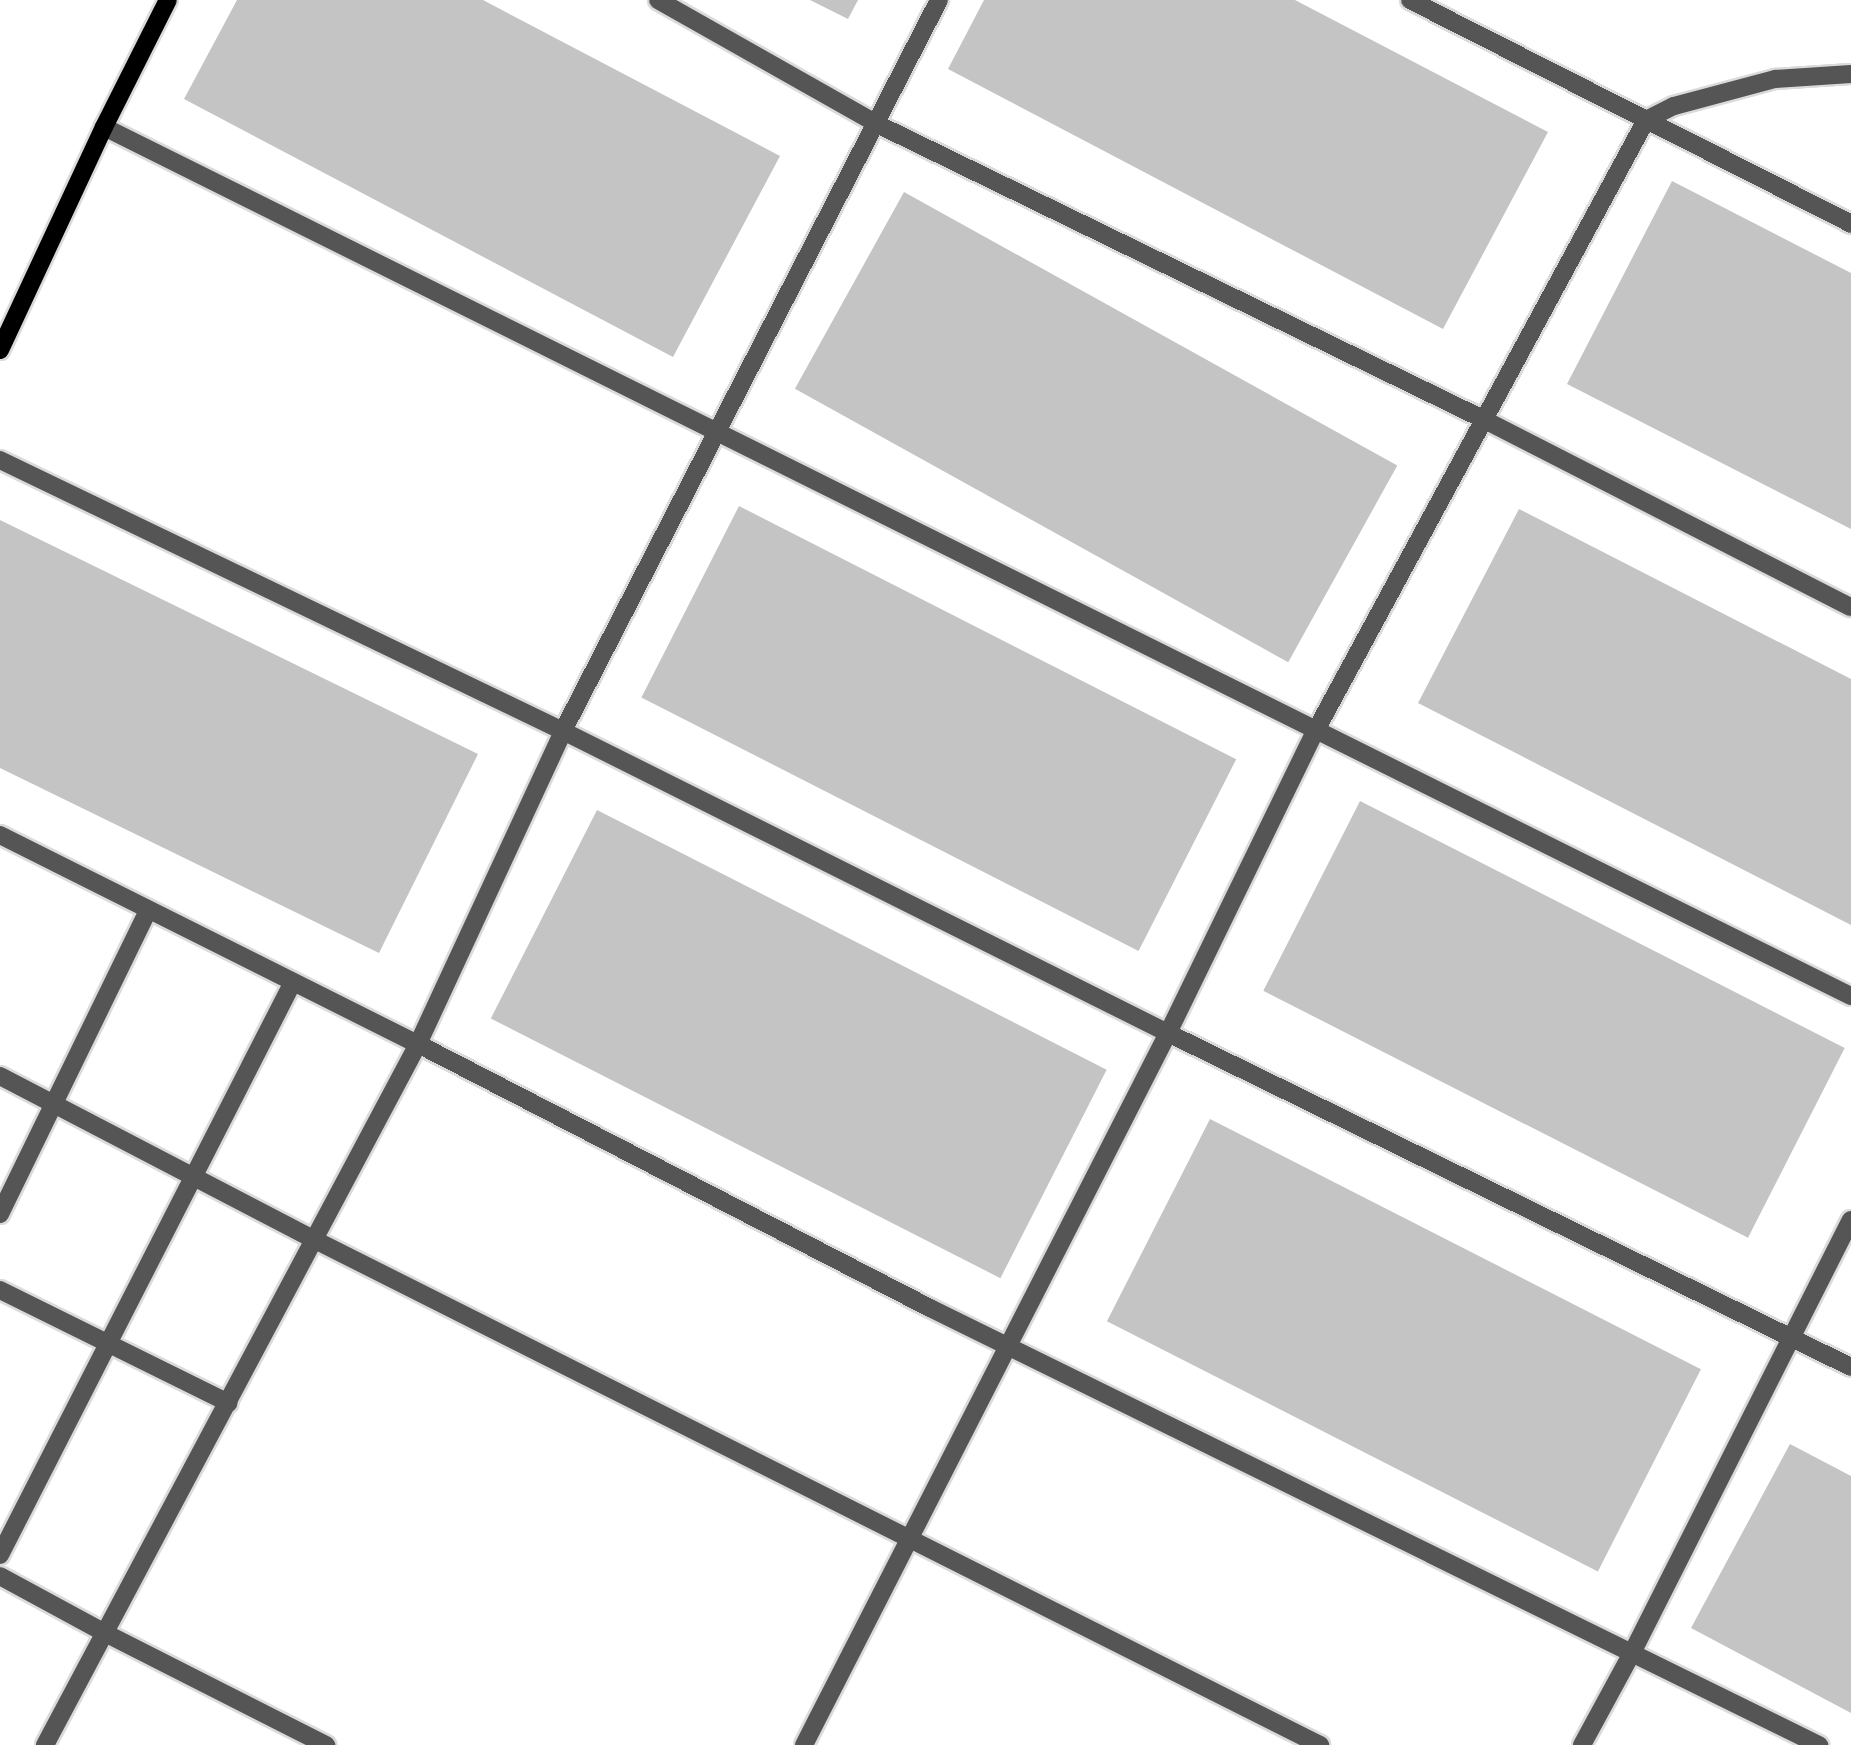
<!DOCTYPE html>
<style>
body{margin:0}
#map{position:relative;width:1851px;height:1745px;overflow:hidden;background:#fff;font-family:Commissioner,sans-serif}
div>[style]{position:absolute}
.building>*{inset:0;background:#c4c4c4;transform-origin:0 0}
.roads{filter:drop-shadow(2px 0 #dbdbdb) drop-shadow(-2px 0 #dbdbdb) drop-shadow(0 2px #dbdbdb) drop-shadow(0 -2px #dbdbdb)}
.minor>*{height:18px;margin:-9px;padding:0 9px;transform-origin:9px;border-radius:9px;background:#555}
.major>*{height:18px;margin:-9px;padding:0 9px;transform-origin:9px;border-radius:9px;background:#000}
span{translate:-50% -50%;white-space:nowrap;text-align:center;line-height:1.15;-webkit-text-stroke:6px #fff;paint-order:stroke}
</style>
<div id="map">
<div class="building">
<i style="clip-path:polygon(237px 0,483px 0,780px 156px,673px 357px,184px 99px)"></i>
<i style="clip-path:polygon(810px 0,858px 0,848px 19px)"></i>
<i style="clip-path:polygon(984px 0,1295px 0,1548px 132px,1443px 329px,948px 69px)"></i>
<i style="clip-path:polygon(1672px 181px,1851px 273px,1851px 529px,1567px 384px)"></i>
<i style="left:904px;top:192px;width:564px;height:225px;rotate:29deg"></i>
<i style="left:739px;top:506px;width:558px;height:215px;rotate:27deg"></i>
<i style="clip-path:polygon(1519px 509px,1851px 679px,1851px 925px,1418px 703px)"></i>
<i style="clip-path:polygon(0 520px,478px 754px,379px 953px,0 768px)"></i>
<i style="left:1360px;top:801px;width:544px;height:213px;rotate:27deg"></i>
<i style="left:597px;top:810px;width:572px;height:234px;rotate:27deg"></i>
<i style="left:1210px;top:1119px;width:551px;height:227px;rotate:27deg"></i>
<i style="clip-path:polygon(1790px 1444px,1851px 1476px,1851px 1713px,1691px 1628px)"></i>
</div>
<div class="roads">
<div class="minor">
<i style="left:658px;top:0;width:252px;rotate:29.5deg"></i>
<i style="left:877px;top:124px;width:674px;rotate:25.96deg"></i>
<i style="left:1483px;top:419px;width:413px;rotate:27.1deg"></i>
<i style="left:1410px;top:0;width:495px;rotate:26.9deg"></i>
<i style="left:104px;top:127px;width:1951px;rotate:26.45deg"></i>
<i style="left:0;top:460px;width:625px;rotate:25.7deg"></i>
<i style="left:563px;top:731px;width:676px;rotate:26.53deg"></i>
<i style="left:1168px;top:1033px;width:760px;rotate:26.06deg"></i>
<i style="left:0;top:835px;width:467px;rotate:26.6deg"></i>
<i style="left:418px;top:1044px;width:576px;rotate:27.28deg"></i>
<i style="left:930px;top:1308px;width:991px;rotate:26.18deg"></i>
<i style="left:0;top:1076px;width:355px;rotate:27.5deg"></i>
<i style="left:315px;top:1240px;width:1125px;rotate:26.68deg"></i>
<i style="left:0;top:1214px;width:337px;rotate:-64deg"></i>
<i style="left:0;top:1290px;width:255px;rotate:26.3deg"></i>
<i style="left:0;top:1555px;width:641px;rotate:-62.92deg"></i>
<i style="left:0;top:1576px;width:122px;rotate:28.5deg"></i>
<i style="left:107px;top:1634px;width:246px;rotate:26.9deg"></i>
<i style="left:45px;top:1745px;width:794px;rotate:-61.98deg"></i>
<i style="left:418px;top:1044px;width:345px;rotate:-65.1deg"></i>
<i style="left:563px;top:731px;width:822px;rotate:-62.78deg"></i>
<i style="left:804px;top:1745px;width:800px;rotate:-62.92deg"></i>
<i style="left:1168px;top:1033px;width:335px;rotate:-64deg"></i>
<i style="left:1315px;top:732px;width:696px;rotate:-61.59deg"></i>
<i style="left:1646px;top:120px;width:31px;rotate:-27deg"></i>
<i style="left:1674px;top:106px;width:105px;rotate:-15deg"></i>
<i style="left:1775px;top:79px;width:76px;rotate:-3.8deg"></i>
<i style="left:1582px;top:1745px;width:105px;rotate:-61.5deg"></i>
<i style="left:1632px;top:1653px;width:485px;rotate:-63.2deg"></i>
</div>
<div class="major">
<i style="left:0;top:350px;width:246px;rotate:-65deg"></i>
<i style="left:104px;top:127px;width:142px;rotate:-63.3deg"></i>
</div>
</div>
</div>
